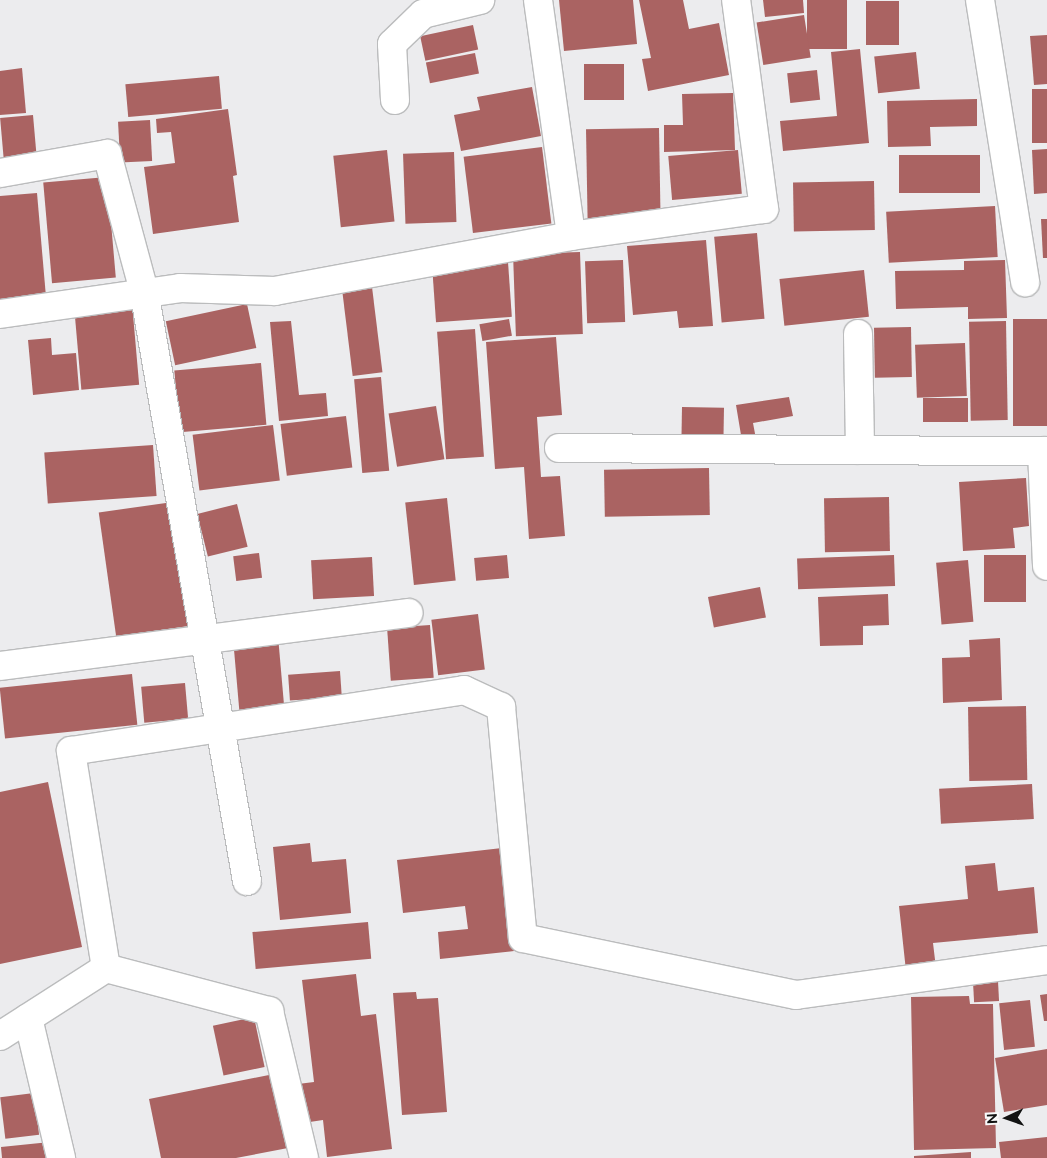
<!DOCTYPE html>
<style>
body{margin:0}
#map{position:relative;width:1047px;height:1158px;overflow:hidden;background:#ececee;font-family:Raleway,sans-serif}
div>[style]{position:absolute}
.building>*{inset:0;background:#aa6362;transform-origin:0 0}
.roads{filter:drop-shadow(1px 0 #bbbcbd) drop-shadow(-1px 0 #bbbcbd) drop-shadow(0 1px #bbbcbd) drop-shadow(0 -1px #bbbcbd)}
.minor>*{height:28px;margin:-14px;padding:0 14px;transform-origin:14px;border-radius:14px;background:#fff}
span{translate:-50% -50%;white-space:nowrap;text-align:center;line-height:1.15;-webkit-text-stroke:4px #f9fafb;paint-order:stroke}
.north{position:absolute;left:982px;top:1093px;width:50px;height:50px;-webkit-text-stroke:4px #f9fafb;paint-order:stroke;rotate:267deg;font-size:14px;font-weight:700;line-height:20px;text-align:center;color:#121313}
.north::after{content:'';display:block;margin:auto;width:18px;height:22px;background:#121313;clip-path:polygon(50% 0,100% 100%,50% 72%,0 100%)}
</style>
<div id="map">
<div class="building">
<i style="clip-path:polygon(559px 0,633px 0,637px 44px,564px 51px)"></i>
<i style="clip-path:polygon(639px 0,683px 0,689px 29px,719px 23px,729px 75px,648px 91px,642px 59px,651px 58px)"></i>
<i style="clip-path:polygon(763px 0,803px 0,804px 13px,765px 17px)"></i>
<i style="left:807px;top:0;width:40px;height:49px"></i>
<i style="left:866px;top:1px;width:33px;height:44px"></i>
<i style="left:804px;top:15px;width:43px;height:48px;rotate:81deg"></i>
<i style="left:473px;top:25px;width:25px;height:54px;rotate:78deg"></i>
<i style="clip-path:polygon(1047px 35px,1047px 84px,1034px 85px,1030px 36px)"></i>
<i style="clip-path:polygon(860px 49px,869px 143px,783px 151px,780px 121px,837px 116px,831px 52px)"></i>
<i style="left:916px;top:52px;width:37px;height:42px;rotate:84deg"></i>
<i style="left:475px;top:53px;width:21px;height:50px;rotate:79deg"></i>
<i style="left:584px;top:64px;width:40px;height:36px"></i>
<i style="clip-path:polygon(22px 68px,26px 113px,0 115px,0 71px)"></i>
<i style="left:817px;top:70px;width:30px;height:30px;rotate:84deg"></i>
<i style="left:219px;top:76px;width:33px;height:94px;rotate:85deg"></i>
<i style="clip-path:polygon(532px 87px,541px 136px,461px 151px,454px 115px,480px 110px,477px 97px)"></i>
<i style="left:1047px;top:89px;width:54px;height:15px;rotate:90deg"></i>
<i style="clip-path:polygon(733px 93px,735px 150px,664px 152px,664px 125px,683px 125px,682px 94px)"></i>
<i style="clip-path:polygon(977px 99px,977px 126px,930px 127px,931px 146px,888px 147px,887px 101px)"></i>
<i style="clip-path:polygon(228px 109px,237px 175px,233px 176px,239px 222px,153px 234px,144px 167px,175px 163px,171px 132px,157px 133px,156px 119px)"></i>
<i style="left:33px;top:115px;width:44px;height:33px;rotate:85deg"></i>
<i style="left:150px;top:120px;width:41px;height:32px;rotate:87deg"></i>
<i style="left:659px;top:128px;width:93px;height:73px;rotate:89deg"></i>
<i style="left:542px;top:147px;width:77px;height:79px;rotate:83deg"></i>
<i style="clip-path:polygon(1047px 149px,1047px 193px,1034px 194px,1032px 150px)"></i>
<i style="left:387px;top:150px;width:72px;height:54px;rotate:84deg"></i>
<i style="left:738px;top:150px;width:44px;height:70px;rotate:85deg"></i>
<i style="left:454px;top:152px;width:70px;height:51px;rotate:88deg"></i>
<i style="left:980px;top:155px;width:38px;height:81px;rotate:90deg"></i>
<i style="left:107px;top:177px;width:101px;height:64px;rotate:85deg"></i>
<i style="left:874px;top:181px;width:49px;height:81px;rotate:89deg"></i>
<i style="clip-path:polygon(37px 193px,46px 297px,0 301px,0 196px)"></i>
<i style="left:995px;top:206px;width:51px;height:109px;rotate:87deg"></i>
<i style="clip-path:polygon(1041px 219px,1047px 219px,1047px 258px,1043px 258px)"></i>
<i style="left:757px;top:233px;width:86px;height:43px;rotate:85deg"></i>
<i style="clip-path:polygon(706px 240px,713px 326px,679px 328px,677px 311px,633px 315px,627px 246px)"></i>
<i style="left:580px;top:252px;width:82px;height:67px;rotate:88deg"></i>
<i style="left:623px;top:260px;width:62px;height:38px;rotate:88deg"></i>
<i style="clip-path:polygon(1005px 260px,1007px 318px,968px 319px,968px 307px,896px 309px,895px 271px,964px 270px,964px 261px)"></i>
<i style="left:508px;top:262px;width:55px;height:76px;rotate:86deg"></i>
<i style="left:864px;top:270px;width:47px;height:85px;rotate:84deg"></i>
<i style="left:372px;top:287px;width:86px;height:30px;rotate:83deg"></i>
<i style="left:132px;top:303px;width:82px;height:58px;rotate:85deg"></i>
<i style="left:247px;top:304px;width:45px;height:83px;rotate:78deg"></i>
<i style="left:509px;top:319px;width:17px;height:30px;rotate:80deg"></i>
<i style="left:1047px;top:319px;width:107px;height:34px;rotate:90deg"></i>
<i style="clip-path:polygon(291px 321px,299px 395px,326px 393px,328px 416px,279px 421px,270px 322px)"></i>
<i style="left:1006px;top:321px;width:99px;height:37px;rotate:89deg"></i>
<i style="left:911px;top:327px;width:50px;height:37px;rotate:89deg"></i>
<i style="left:475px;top:329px;width:128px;height:38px;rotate:86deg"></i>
<i style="clip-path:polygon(556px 337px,562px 415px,537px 417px,541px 477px,560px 476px,565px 536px,529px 539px,524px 467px,495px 469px,486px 342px)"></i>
<i style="clip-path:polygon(51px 338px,52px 355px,76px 353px,79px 390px,33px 395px,28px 340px)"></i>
<i style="left:965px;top:343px;width:53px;height:50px;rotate:88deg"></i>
<i style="left:261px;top:363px;width:62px;height:87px;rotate:85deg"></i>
<i style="left:381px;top:377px;width:94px;height:27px;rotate:85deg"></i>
<i style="clip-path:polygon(789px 397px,793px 416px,753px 423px,756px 439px,742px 441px,736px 405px)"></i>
<i style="left:968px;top:398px;width:24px;height:45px;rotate:90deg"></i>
<i style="left:436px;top:406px;width:54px;height:48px;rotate:81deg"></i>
<i style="left:682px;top:407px;width:42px;height:33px;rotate:1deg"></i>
<i style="left:346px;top:416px;width:52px;height:66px;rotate:83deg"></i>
<i style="left:273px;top:425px;width:56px;height:81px;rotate:83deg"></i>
<i style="left:153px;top:445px;width:51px;height:109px;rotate:86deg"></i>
<i style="left:709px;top:468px;width:47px;height:105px;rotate:89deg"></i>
<i style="clip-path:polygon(1026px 478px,1029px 526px,1013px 528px,1015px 548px,963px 551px,959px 482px)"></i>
<i style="left:889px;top:497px;width:54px;height:65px;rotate:89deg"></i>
<i style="left:447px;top:498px;width:83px;height:42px;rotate:84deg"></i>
<i style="left:173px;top:502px;width:125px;height:75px;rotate:82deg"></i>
<i style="left:237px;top:504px;width:44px;height:41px;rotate:76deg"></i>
<i style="left:259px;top:553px;width:25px;height:26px;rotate:83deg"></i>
<i style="left:507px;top:555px;width:23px;height:33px;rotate:85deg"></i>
<i style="left:894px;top:555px;width:31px;height:97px;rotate:88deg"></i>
<i style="left:1026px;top:555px;width:47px;height:42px;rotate:90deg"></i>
<i style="left:372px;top:557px;width:39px;height:61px;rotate:87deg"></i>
<i style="left:968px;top:560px;width:62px;height:32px;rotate:85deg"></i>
<i style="left:760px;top:587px;width:31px;height:53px;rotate:79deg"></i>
<i style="clip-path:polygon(888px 594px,889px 625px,863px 626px,863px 645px,820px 646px,818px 597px)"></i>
<i style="left:478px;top:614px;width:56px;height:47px;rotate:83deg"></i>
<i style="left:430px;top:625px;width:53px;height:43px;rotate:86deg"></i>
<i style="left:278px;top:636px;width:74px;height:45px;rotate:85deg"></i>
<i style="clip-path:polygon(1000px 638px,1002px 700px,943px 703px,942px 658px,970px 657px,969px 640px)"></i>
<i style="left:340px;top:671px;width:26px;height:52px;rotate:86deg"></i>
<i style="left:132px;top:674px;width:51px;height:133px;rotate:84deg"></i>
<i style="left:185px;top:683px;width:36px;height:44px;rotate:85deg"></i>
<i style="left:1026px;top:706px;width:74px;height:58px;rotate:89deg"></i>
<i style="clip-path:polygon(48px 782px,82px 947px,0 964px,0 792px)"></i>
<i style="left:1032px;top:784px;width:35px;height:93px;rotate:87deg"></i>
<i style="clip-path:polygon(310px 843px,312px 862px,346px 859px,351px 913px,280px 920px,273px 847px)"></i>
<i style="clip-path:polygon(502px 848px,514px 951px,440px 959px,438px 932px,468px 929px,465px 906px,403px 913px,397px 860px)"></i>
<i style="clip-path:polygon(995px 863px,998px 891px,1034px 887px,1038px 933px,933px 943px,936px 968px,906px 971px,899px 906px,968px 899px,965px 866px)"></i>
<i style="left:368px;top:922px;width:37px;height:116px;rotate:85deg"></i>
<i style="clip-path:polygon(356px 974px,361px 1016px,376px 1014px,392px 1149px,327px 1157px,323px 1120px,303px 1123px,298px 1084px,314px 1082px,302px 980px)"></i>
<i style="left:998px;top:981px;width:20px;height:25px;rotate:87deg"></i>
<i style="clip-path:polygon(416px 992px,417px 999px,438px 998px,447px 1112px,402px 1115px,393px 993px)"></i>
<i style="clip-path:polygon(1047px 994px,1047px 1021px,1044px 1021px,1040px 995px)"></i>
<i style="clip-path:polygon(969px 996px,970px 1004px,993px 1004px,996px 1148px,914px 1150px,911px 997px)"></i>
<i style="left:1030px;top:1000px;width:47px;height:31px;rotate:84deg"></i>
<i style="left:254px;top:1017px;width:51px;height:42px;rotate:78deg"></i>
<i style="clip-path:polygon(1047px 1049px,1047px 1105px,1004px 1112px,995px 1058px)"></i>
<i style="clip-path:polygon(274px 1074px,288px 1148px,236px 1158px,161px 1158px,149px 1099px)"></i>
<i style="left:34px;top:1093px;width:42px;height:34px;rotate:83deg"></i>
<i style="clip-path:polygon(1047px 1137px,1047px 1158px,1001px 1158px,999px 1142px)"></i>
<i style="clip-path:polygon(50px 1142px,52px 1158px,2px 1158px,1px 1147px)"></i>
<i style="clip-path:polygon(971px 1152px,971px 1158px,914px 1158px,914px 1156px)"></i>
</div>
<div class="roads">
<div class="minor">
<i style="left:538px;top:0;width:238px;rotate:82deg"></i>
<i style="left:571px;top:236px;width:195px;rotate:-8deg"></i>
<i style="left:764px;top:209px;width:211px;rotate:-97.6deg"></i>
<i style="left:980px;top:0;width:286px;rotate:80.9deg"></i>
<i style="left:395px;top:100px;width:56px;rotate:-93.1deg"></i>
<i style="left:392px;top:44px;width:43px;rotate:-44.1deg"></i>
<i style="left:423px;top:14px;width:59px;rotate:-13.8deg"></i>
<i style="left:0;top:173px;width:109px;rotate:-10.1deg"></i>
<i style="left:107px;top:154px;width:142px;rotate:74.9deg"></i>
<i style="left:144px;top:291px;width:599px;rotate:80.1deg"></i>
<i style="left:0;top:314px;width:182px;rotate:-8.2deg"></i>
<i style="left:180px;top:288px;width:95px;rotate:1.8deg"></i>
<i style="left:275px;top:291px;width:301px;rotate:-10.5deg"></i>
<i style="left:858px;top:334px;width:116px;rotate:89deg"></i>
<i style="left:559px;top:448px;width:488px;rotate:0.4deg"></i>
<i style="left:1042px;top:451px;width:115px;rotate:87.5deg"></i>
<i style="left:0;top:666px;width:412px;rotate:-7.4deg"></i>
<i style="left:106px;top:968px;width:169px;rotate:14.8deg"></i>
<i style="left:269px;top:1011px;width:151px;rotate:76.6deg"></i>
<i style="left:28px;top:1018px;width:144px;rotate:76.7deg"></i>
<i style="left:0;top:1036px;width:126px;rotate:-32.7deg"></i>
<i style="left:106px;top:968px;width:220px;rotate:-99.2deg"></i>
<i style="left:71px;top:751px;width:398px;rotate:-8.8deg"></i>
<i style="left:464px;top:690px;width:41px;rotate:24.7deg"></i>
<i style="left:501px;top:707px;width:232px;rotate:84.6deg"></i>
<i style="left:523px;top:938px;width:279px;rotate:11.8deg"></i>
<i style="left:796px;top:995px;width:253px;rotate:-7.9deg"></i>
</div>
</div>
<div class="north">N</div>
</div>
